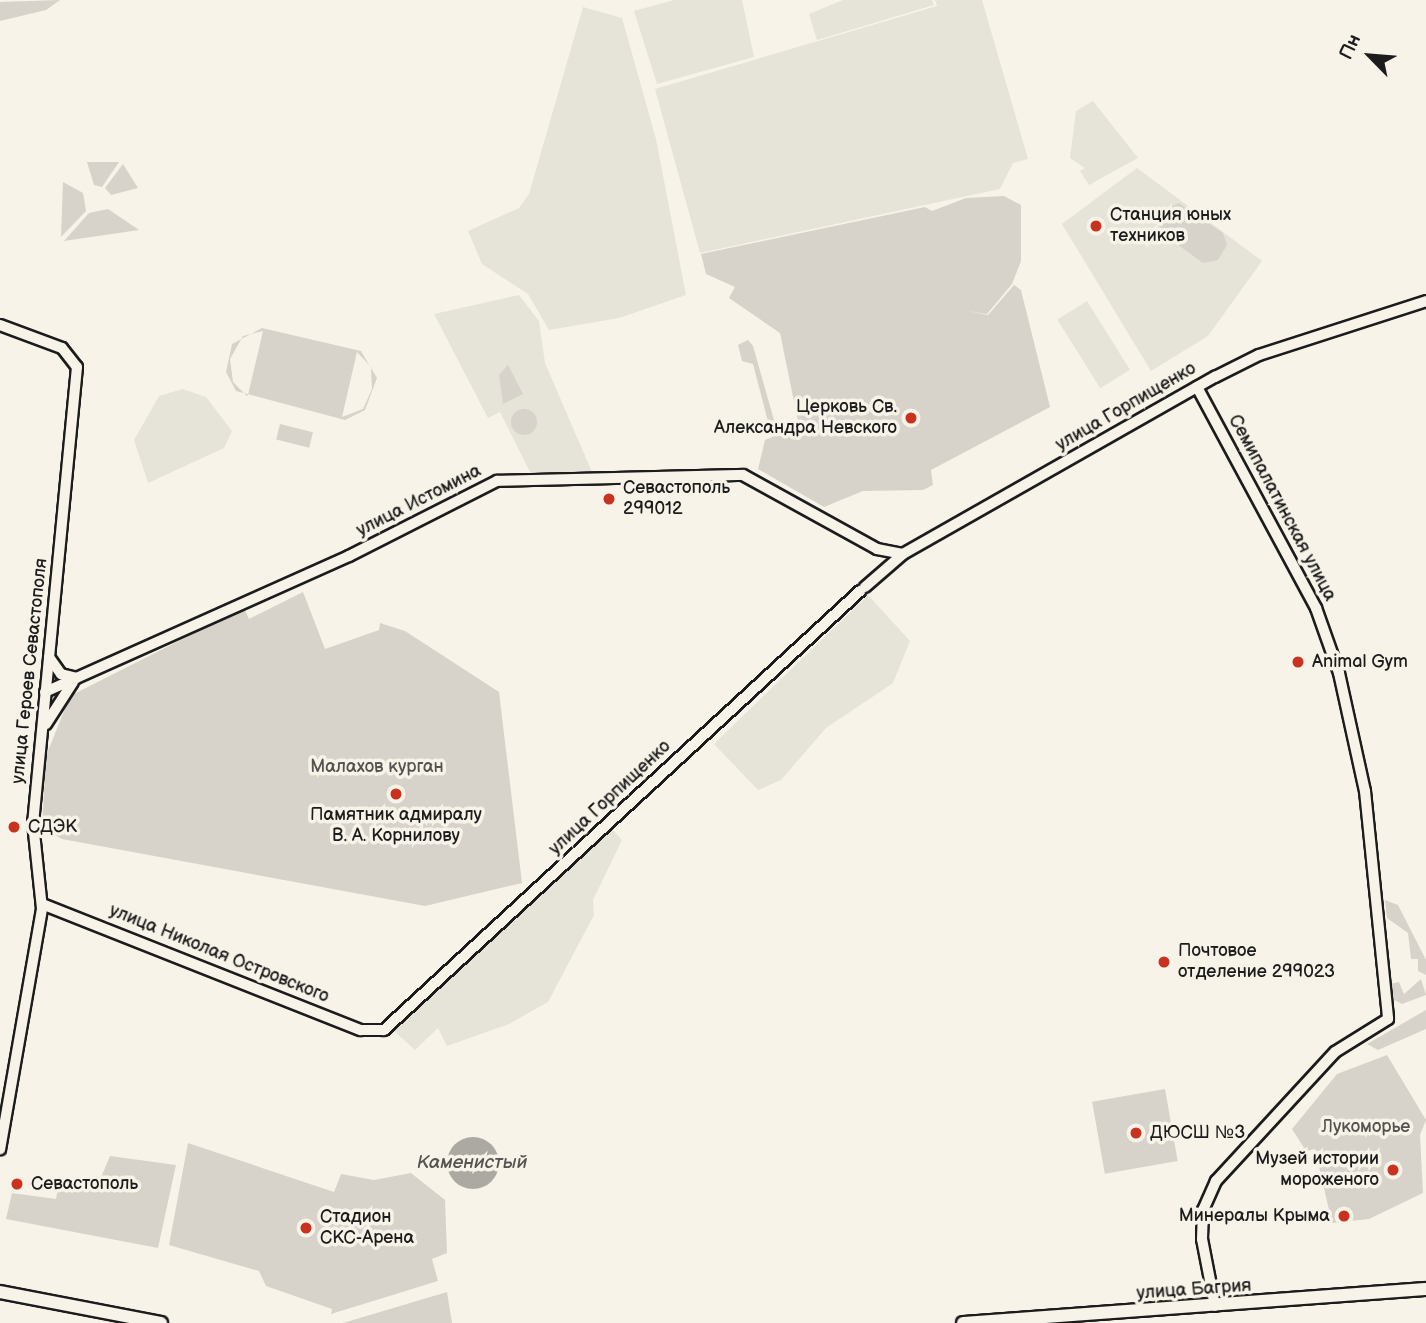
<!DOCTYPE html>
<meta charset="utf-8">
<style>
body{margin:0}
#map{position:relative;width:1426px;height:1323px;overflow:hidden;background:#f7f3e8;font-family:"Balsamiq Sans",sans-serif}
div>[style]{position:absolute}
.built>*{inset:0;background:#e6e3d9;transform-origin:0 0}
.green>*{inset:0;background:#d7d3cb;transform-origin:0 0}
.round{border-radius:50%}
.water>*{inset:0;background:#aca9a2}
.roads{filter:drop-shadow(2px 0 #1c1c1c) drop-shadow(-2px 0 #1c1c1c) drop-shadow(0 2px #1c1c1c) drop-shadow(0 -2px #1c1c1c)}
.secondary>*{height:10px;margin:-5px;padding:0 5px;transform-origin:5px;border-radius:5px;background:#f7f3e8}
.primary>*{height:12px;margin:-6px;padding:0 6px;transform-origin:6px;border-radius:6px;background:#f7f3e8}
.dots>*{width:19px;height:19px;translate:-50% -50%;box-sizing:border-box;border:4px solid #f7f3e8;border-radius:50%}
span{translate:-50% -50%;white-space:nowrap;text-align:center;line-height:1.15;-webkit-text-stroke:7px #f7f3e8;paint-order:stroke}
.poi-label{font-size:18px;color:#1c1c1c}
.left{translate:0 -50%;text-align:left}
.right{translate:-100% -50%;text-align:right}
.street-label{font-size:18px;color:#1c1c1c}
.park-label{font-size:18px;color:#545351}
.water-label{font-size:19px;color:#565452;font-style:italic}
.north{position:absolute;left:1335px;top:21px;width:70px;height:70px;-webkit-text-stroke:5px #f7f3e8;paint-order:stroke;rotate:295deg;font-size:19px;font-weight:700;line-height:28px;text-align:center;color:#1c1c1c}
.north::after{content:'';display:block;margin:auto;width:24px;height:32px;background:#1c1c1c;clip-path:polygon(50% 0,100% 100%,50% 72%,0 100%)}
</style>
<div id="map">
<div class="built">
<i style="clip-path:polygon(674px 0,742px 0,754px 57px,657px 84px,634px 11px)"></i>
<i style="clip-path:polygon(843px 0,932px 0,934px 5px,817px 40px,809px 14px)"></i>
<i style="clip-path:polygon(935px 0,982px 0,1028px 159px,1013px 163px,1000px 189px,700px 253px,655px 89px,937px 6px)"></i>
<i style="clip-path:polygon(583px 7px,622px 18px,656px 139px,686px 295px,619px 318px,549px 330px,528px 294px,482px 264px,468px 231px,519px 208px,529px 194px)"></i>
<i style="clip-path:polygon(1093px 101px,1138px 158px,1089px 185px,1080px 171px,1085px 168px,1070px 158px,1076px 111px)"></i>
<i style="clip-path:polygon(1137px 168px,1262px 261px,1208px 336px,1151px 371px,1062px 224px)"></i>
<i style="clip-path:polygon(519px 295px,539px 321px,545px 363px,592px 472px,531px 474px,500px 412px,488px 418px,434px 314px)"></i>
<i style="left:1087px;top:301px;width:81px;height:35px;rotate:58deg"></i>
<i style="clip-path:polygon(183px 389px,206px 397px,232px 431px,224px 448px,148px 483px,134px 440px,159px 396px)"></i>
<i style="clip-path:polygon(868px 595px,910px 641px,893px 683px,826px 728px,781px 780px,758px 790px,714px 744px)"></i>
<i style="clip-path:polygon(611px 828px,622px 840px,593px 900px,594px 915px,548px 1002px,509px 1024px,447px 1046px,438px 1028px,415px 1050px,394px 1031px)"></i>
</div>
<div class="green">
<i style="clip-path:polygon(60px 0,46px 10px,0 21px,0 2px)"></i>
<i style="clip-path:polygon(87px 162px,119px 162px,102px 187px,94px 185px)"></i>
<i style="clip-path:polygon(123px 164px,138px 188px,111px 195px,105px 188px)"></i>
<i style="clip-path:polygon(63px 182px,83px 193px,86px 211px,61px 237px)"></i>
<i style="clip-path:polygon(966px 198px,1004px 196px,1021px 205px,1021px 261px,1012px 284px,987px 314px,968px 311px,988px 315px,1014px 285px,1021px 290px,1050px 407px,931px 470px,933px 485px,923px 490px,863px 491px,824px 507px,758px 469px,765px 440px,772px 437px,753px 364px,742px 361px,738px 345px,748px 340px,753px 346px,776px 427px,786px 425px,794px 435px,800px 431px,780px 333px,729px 298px,735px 287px,706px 274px,701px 254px,925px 207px,932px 211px)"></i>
<i style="clip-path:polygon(1179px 203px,1223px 233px,1227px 245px,1218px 260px,1203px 263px,1159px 231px,1162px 211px)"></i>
<i style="clip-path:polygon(108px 209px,139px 230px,64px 241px,89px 213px)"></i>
<i style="clip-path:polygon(evenodd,262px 328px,361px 351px,377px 378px,365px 410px,345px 420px,236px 391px,226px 372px,232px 344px,262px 328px,263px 331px,248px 395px,247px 396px,233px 382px,230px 359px,243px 336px,263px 331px,262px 328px,357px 352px,371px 367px,372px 389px,363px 409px,342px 417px,357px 352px)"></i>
<i style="clip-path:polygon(508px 365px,523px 394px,503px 404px,499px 375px)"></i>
<i class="round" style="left:511px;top:409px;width:26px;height:26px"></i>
<i style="left:280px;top:424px;width:34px;height:16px;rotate:14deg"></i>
<i style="clip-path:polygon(303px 592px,325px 649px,379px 630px,380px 623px,405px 631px,499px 692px,522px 883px,425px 906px,62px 839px,42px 828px,46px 756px,70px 696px,244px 608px,249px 619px)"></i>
<i style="clip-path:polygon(1385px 900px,1398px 905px,1426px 960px,1426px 975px,1418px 971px,1418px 959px,1411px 959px,1408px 933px,1387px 918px)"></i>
<i style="clip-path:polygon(1421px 979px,1426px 995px,1402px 1004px,1392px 999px,1390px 984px,1399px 982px,1404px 994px)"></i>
<i style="clip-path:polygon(1426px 1010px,1426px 1029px,1378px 1050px,1367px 1044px)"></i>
<i style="clip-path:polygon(1387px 1055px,1426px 1120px,1420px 1135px,1423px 1193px,1369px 1219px,1332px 1223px,1315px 1149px,1306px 1151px,1292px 1129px,1337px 1074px)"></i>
<i style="left:1165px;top:1089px;width:73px;height:74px;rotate:80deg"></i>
<i style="clip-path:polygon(188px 1143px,334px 1192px,341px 1174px,374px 1180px,411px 1173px,445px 1200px,447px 1253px,432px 1259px,438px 1281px,331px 1314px,332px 1309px,266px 1286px,259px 1271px,169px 1245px)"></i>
<i style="clip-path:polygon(110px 1156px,176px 1165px,158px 1248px,6px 1219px,12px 1193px,56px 1199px,59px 1183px,97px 1187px)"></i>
<i style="clip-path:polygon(447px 1292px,452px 1323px,307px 1323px,343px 1323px)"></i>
</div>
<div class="water">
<i class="round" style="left:447px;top:1137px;width:52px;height:52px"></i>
</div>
<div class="roads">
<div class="secondary">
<i style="left:0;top:325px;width:66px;rotate:20.4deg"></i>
<i style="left:62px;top:348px;width:24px;rotate:52deg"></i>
<i style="left:77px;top:367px;width:458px;rotate:95.5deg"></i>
<i style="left:33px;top:823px;width:86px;rotate:84deg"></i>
<i style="left:42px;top:909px;width:244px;rotate:99.9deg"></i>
<i style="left:1197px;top:387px;width:251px;rotate:61.7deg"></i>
<i style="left:1316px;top:608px;width:69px;rotate:70.5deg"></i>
<i style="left:1339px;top:673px;width:121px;rotate:77.6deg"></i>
<i style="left:1365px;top:791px;width:229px;rotate:84.2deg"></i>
<i style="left:1388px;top:1019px;width:62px;rotate:148.1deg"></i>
<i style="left:1335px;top:1052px;width:176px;rotate:132.7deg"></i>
<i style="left:1216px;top:1181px;width:32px;rotate:114deg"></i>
<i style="left:1203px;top:1210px;width:29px;rotate:92deg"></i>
<i style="left:1202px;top:1239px;width:68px;rotate:79deg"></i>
<i style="left:865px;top:587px;width:50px;rotate:-41deg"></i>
<i style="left:903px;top:554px;width:359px;rotate:-29.6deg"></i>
<i style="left:1215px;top:377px;width:49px;rotate:-26.6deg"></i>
<i style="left:1259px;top:355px;width:176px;rotate:-17.9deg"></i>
<i style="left:49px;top:657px;width:21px;rotate:55deg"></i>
<i style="left:61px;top:674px;width:16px;rotate:14deg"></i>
<i style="left:45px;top:692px;width:333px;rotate:-24.1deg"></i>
<i style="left:349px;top:556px;width:166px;rotate:-26.9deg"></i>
<i style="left:497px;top:481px;width:246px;rotate:-1.4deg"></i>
<i style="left:743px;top:475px;width:153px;rotate:28.9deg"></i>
<i style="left:877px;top:549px;width:26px;rotate:11deg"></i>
<i style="left:46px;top:724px;width:50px;rotate:-57.3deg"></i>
<i style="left:42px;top:904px;width:343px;rotate:21.6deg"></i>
<i style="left:361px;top:1030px;width:23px"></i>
<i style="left:384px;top:1030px;width:648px;rotate:-42.68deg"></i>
</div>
<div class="primary">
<i style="left:0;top:1292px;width:164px;rotate:10.9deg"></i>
<i style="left:963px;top:1323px;width:464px;rotate:-4.2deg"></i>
</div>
</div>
<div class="dots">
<i style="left:1096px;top:226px;background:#c8321e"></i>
<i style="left:911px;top:418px;background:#c8321e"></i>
<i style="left:609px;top:499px;background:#c8321e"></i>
<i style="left:1298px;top:662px;background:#c8321e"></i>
<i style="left:396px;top:794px;background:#c8321e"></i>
<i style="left:14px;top:827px;background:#c8321e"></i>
<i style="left:1164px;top:962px;background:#c8321e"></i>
<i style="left:1136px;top:1133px;background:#c8321e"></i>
<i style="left:1393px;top:1170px;background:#c8321e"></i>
<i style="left:17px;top:1184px;background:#c8321e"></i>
<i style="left:1344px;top:1216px;background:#c8321e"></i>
<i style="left:306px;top:1228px;background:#c8321e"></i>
</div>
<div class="poi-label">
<span class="left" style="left:1110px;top:226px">Станция юных<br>техников</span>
<span class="right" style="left:897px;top:418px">Церковь Св.<br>Александра Невского</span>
<span class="left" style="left:623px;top:499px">Севастополь<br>299012</span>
<span class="left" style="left:1312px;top:662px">Animal Gym</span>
<span style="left:396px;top:826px">Памятник адмиралу<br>В. А. Корнилову</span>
<span class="left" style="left:28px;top:827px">СДЭК</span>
<span class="left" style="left:1178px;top:962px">Почтовое<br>отделение 299023</span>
<span class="left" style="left:1150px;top:1133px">ДЮСШ №3</span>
<span class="right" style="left:1379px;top:1170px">Музей истории<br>мороженого</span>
<span class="left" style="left:31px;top:1184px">Севастополь</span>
<span class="right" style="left:1330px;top:1216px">Минералы Крыма</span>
<span class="left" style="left:320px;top:1228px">Стадион<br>СКС-Арена</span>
</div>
<div class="street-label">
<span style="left:1126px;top:407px;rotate:-30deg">улица Горпищенко</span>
<span style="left:419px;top:501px;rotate:-27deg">улица Истомина</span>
<span style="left:1282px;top:508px;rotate:62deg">Семипалатинская улица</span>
<span style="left:30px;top:671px;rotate:-84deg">улица Героев Севастополя</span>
<span style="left:610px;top:798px;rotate:-43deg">улица Горпищенко</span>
<span style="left:219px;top:954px;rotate:22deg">улица Николая Островского</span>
<span style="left:1194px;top:1290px;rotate:-4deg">улица Багрия</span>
</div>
<div class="park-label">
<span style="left:377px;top:767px">Малахов курган</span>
<span style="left:1366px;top:1127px">Лукоморье</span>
</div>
<div class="water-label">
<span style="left:472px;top:1163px">Каменистый</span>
</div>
<div class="north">Пн</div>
</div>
